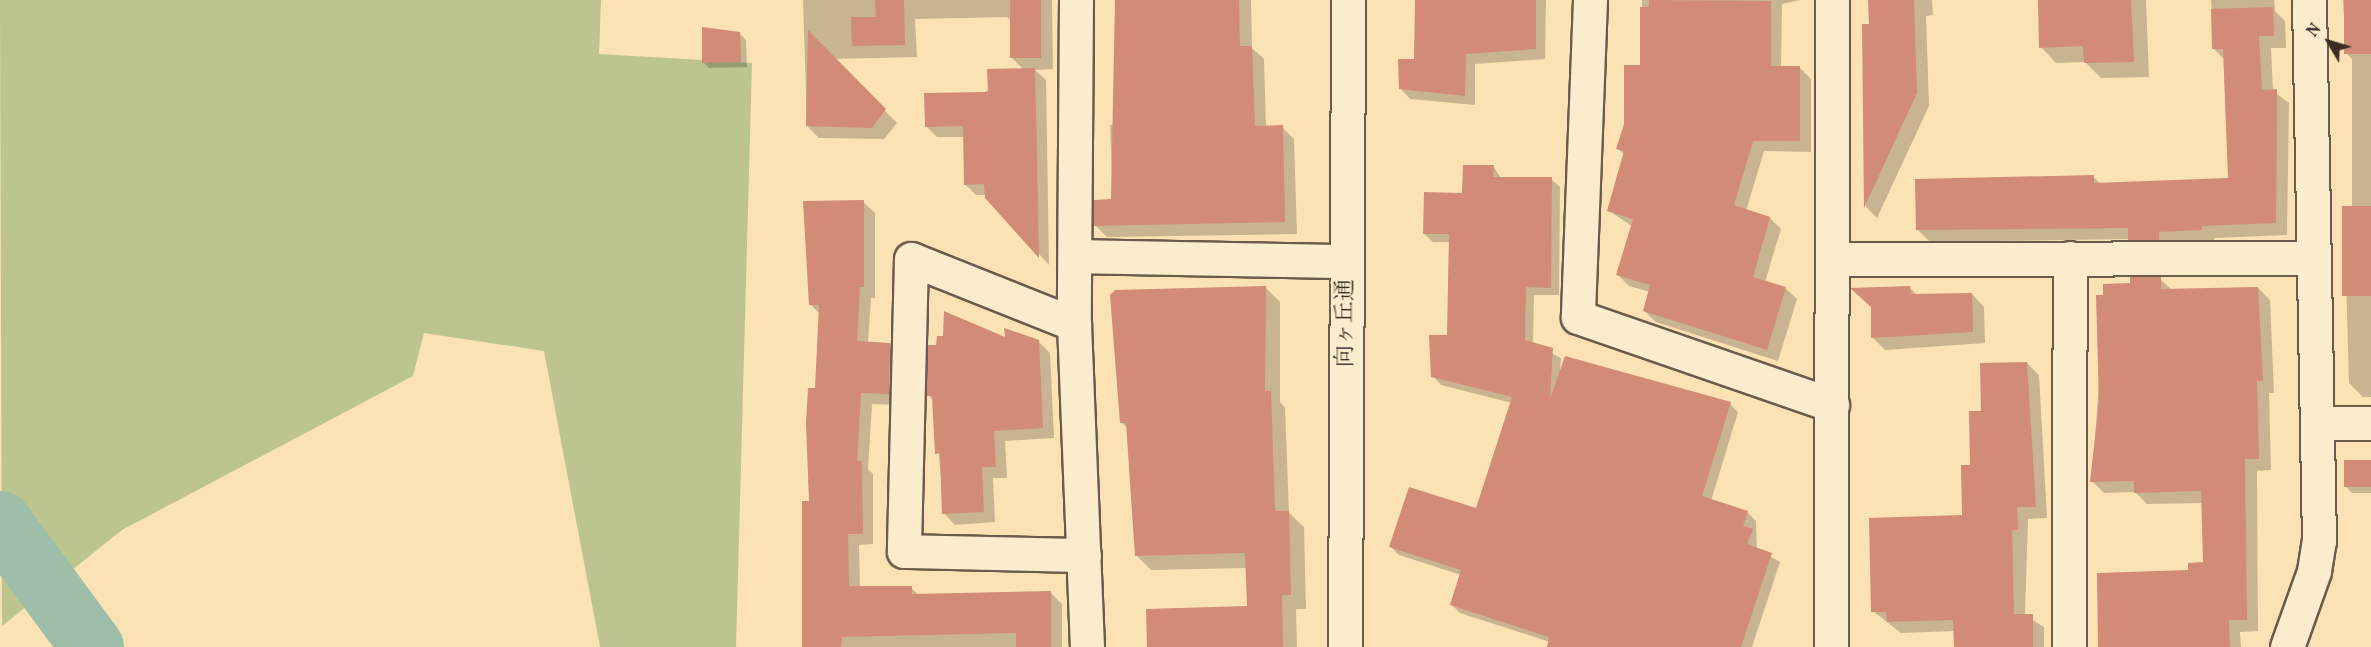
<!DOCTYPE html>
<meta charset="utf-8">
<style>
body{margin:0}
#map{position:relative;width:2371px;height:647px;overflow:hidden;background:#fae2b4;font-family:Vollkorn,"Noto Serif JP",serif}
div>[style]{position:absolute}
.green>*{inset:0;background:#bcc48f}
.shadow>*{inset:0;background:#0003}
.river>*{height:63px;margin:-31.5px;padding:0 31.5px;transform-origin:31.5px;border-radius:31.5px;background:#9fbea9}
.building>*{inset:0;background:#d18b77;transform-origin:0 0}
.roads{filter:drop-shadow(2px 0 #6a5b4a) drop-shadow(-2px 0 #6a5b4a) drop-shadow(0 2px #6a5b4a) drop-shadow(0 -2px #6a5b4a)}
.street>*{height:33px;margin:-16.5px;padding:0 16.5px;transform-origin:16.5px;border-radius:16.5px;background:#fcecce}
.secondary>*{height:33px;margin:-16.5px;padding:0 16.5px;transform-origin:16.5px;border-radius:16.5px;background:#fcecce}
span{translate:-50% -50%;white-space:nowrap;text-align:center;line-height:1.15;-webkit-text-stroke:4.5px #fcecce;paint-order:stroke}
.street-label{font-size:22px;color:#3a2e27}
.north{position:absolute;left:2299px;top:12px;width:60px;height:60px;-webkit-text-stroke:4px #fcecce;paint-order:stroke;rotate:308deg;font-size:16px;font-weight:700;line-height:24px;text-align:center;color:#3a2e27}
.north::after{content:'';display:block;margin:auto;width:21px;height:27px;background:#3a2e27;clip-path:polygon(50% 0,100% 100%,50% 72%,0 100%)}
</style>
<div id="map">
<div class="green">
<i style="clip-path:polygon(0 0,601px 0,599px 54px,752px 63px,736px 647px,600px 647px,544px 351px,424px 333px,413px 376px,122px 530px,2px 626px)"></i>
</div>
<div class="shadow">
<i style="clip-path:polygon(803px 0,1052px 0,1053px 69px,1035px 70px,1046px 80px,1049px 265px,986px 195px,976px 195px,965px 184px,964px 137px,937px 137px,927px 127px,1023px 69px,1012px 58px,1012px 22px,1007px 17px,915px 19px,917px 57px,834px 59px,897px 123px,884px 139px,819px 138px,807px 126px)"></i>
<i style="clip-path:polygon(1117px 0,1251px 0,1252px 48px,1264px 59px,1266px 127px,1282px 127px,1294px 139px,1297px 234px,1107px 237px,1095px 225px,1113px 200px,1110px 125px,1118px 125px)"></i>
<i style="clip-path:polygon(1416px 0,1546px 0,1545px 59px,1475px 64px,1475px 105px,1410px 99px,1400px 88px,1416px 60px)"></i>
<i style="clip-path:polygon(1642px 0,1801px 0,1782px 4px,1781px 67px,1799px 67px,1811px 79px,1811px 152px,1764px 151px,1746px 211px,1770px 218px,1781px 229px,1765px 282px,1785px 288px,1797px 299px,1778px 361px,1656px 322px,1644px 311px,1650px 292px,1629px 286px,1618px 275px,1632px 226px,1609px 211px,1625px 155px,1618px 149px,1641px 66px)"></i>
<i style="clip-path:polygon(1869px 0,1932px 0,1933px 15px,1926px 16px,1929px 106px,1877px 218px,1866px 207px,1864px 26px,1870px 26px)"></i>
<i style="clip-path:polygon(2039px 0,2146px 0,2149px 77px,2101px 78px,2085px 62px,2056px 63px,2041px 47px)"></i>
<i style="clip-path:polygon(2211px 0,2274px 0,2275px 11px,2285px 21px,2286px 48px,2271px 48px,2273px 91px,2289px 103px,2287px 235px,2214px 238px,2214px 242px,2142px 251px,2130px 239px,1930px 242px,1918px 230px,2093px 177px,2101px 184px,2229px 179px,2225px 60px,2214px 49px)"></i>
<i style="clip-path:polygon(2343px 0,2371px 0,2371px 397px,2363px 397px,2349px 383px,2344px 208px,2352px 208px,2352px 59px,2346px 53px)"></i>
<i style="clip-path:polygon(740px 34px,746px 40px,747px 67px,709px 68px,703px 62px)"></i>
<i style="clip-path:polygon(1493px 166px,1501px 178px,1551px 179px,1560px 187px,1559px 295px,1534px 295px,1533px 344px,1561px 358px,1560px 372px,1730px 404px,1738px 412px,1711px 501px,1747px 512px,1756px 521px,1757px 549px,1780px 562px,1752px 647px,1548px 647px,1550px 642px,1460px 613px,1451px 604px,1461px 575px,1399px 555px,1391px 547px,1477px 510px,1512px 403px,1441px 385px,1433px 376px,1449px 336px,1450px 242px,1433px 242px,1424px 234px)"></i>
<i style="clip-path:polygon(863px 202px,875px 213px,875px 298px,871px 298px,868px 343px,890px 344px,901px 356px,900px 405px,872px 404px,868px 469px,873px 474px,873px 544px,859px 545px,860px 587px,911px 588px,919px 595px,1050px 592px,1062px 604px,1062px 647px,802px 647px,820px 314px,810px 304px)"></i>
<i style="clip-path:polygon(2160px 279px,2172px 290px,2258px 288px,2270px 300px,2274px 393px,2269px 393px,2271px 470px,2257px 471px,2258px 631px,2240px 632px,2241px 647px,2099px 647px,2204px 563px,2203px 503px,2147px 504px,2135px 492px,2104px 493px,2092px 481px,2105px 296px)"></i>
<i style="clip-path:polygon(1265px 287px,1280px 302px,1280px 402px,1285px 408px,1289px 513px,1304px 527px,1306px 609px,1296px 609px,1297px 647px,1149px 647px,1248px 607px,1247px 568px,1151px 570px,1136px 555px,1128px 429px,1121px 422px,1111px 296px)"></i>
<i style="clip-path:polygon(1910px 288px,1917px 295px,1972px 294px,1984px 307px,1985px 343px,1885px 350px,1873px 338px)"></i>
<i style="clip-path:polygon(1006px 339px,1038px 341px,1050px 353px,1054px 438px,1005px 441px,1007px 478px,993px 478px,995px 522px,955px 525px,944px 513px,934px 401px,928px 395px)"></i>
<i style="clip-path:polygon(2027px 363px,2039px 375px,2047px 518px,2028px 519px,2025px 615px,2044px 627px,2044px 647px,1955px 647px,1955px 631px,1901px 633px,1873px 611px,1964px 517px,1983px 412px)"></i>
<i style="clip-path:polygon(2371px 461px,2371px 493px,2352px 493px,2346px 487px)"></i>
</div>
<div class="river">
<i style="left:0;top:522px;width:155px;rotate:53.6deg"></i>
</div>
<div class="building">
<i style="clip-path:polygon(875px 0,904px 0,905px 45px,852px 46px,851px 17px,876px 17px)"></i>
<i style="left:1010px;top:0;width:31px;height:58px"></i>
<i style="clip-path:polygon(1115px 0,1239px 0,1240px 46px,1252px 46px,1255px 126px,1283px 125px,1285px 222px,1093px 226px,1094px 200px,1111px 199px)"></i>
<i style="clip-path:polygon(1415px 0,1536px 0,1536px 49px,1466px 54px,1465px 96px,1399px 89px,1398px 59px,1414px 59px)"></i>
<i style="clip-path:polygon(1649px 0,1771px 1px,1771px 66px,1800px 66px,1800px 141px,1753px 141px,1734px 205px,1770px 217px,1753px 277px,1786px 287px,1767px 350px,1643px 311px,1650px 285px,1616px 275px,1633px 219px,1607px 211px,1624px 151px,1616px 149px,1624px 124px,1624px 65px,1640px 65px,1640px 7px,1649px 7px)"></i>
<i style="clip-path:polygon(1868px 0,1914px 0,1917px 93px,1864px 208px,1862px 24px,1869px 24px)"></i>
<i style="clip-path:polygon(2038px 0,2131px 0,2134px 62px,2084px 63px,2083px 46px,2039px 48px)"></i>
<i style="left:2344px;top:0;width:27px;height:54px"></i>
<i style="clip-path:polygon(2273px 7px,2274px 36px,2259px 36px,2262px 90px,2277px 89px,2276px 223px,2202px 226px,2202px 230px,2159px 232px,2159px 240px,2128px 240px,2128px 228px,1916px 230px,1915px 179px,2094px 175px,2094px 183px,2228px 178px,2223px 49px,2212px 49px,2211px 9px)"></i>
<i style="clip-path:polygon(702px 27px,740px 32px,741px 62px,702px 63px)"></i>
<i style="clip-path:polygon(808px 30px,886px 109px,872px 128px,806px 126px)"></i>
<i style="clip-path:polygon(1035px 68px,1037px 155px,1039px 258px,985px 198px,984px 184px,964px 185px,963px 126px,925px 127px,924px 93px,988px 92px,987px 69px)"></i>
<i style="clip-path:polygon(1463px 165px,1494px 165px,1493px 177px,1552px 177px,1551px 288px,1526px 287px,1525px 340px,1553px 348px,1550px 399px,1565px 356px,1731px 402px,1702px 496px,1748px 511px,1743px 526px,1753px 529px,1747px 544px,1772px 553px,1741px 647px,1547px 647px,1549px 637px,1450px 605px,1461px 570px,1389px 547px,1409px 487px,1476px 508px,1512px 397px,1431px 377px,1429px 335px,1447px 335px,1449px 234px,1423px 234px,1424px 192px,1462px 193px)"></i>
<i style="clip-path:polygon(864px 200px,864px 287px,860px 287px,857px 341px,890px 343px,889px 394px,861px 393px,857px 461px,862px 461px,863px 534px,848px 534px,849px 586px,912px 586px,912px 594px,1051px 591px,1051px 647px,1016px 647px,1016px 633px,842px 637px,841px 647px,802px 647px,802px 501px,809px 501px,806px 424px,808px 388px,815px 388px,819px 305px,809px 305px,803px 201px)"></i>
<i style="left:2371px;top:206px;width:90px;height:29px;rotate:90deg"></i>
<i style="clip-path:polygon(2130px 277px,2161px 277px,2161px 289px,2258px 287px,2263px 381px,2257px 381px,2259px 459px,2245px 459px,2247px 620px,2229px 620px,2230px 647px,2098px 647px,2097px 573px,2188px 570px,2188px 563px,2203px 562px,2201px 491px,2134px 493px,2134px 481px,2090px 482px,2099px 402px,2096px 295px,2103px 295px,2103px 284px,2130px 283px)"></i>
<i style="clip-path:polygon(1266px 286px,1265px 391px,1271px 391px,1275px 511px,1289px 511px,1291px 595px,1282px 595px,1283px 647px,1147px 647px,1146px 609px,1247px 606px,1245px 553px,1135px 556px,1126px 423px,1120px 423px,1110px 295px,1115px 290px)"></i>
<i style="clip-path:polygon(1910px 286px,1911px 294px,1972px 293px,1973px 332px,1871px 338px,1871px 307px,1850px 288px)"></i>
<i style="clip-path:polygon(944px 311px,1005px 337px,1004px 328px,1039px 340px,1043px 428px,994px 431px,996px 467px,982px 467px,984px 512px,942px 514px,940px 453px,935px 454px,932px 396px,926px 396px,928px 345px,936px 345px,937px 336px,943px 336px)"></i>
<i style="clip-path:polygon(2027px 362px,2036px 507px,2017px 507px,2018px 530px,2012px 530px,2014px 614px,2033px 614px,2033px 647px,1954px 647px,1953px 620px,1887px 622px,1886px 612px,1871px 612px,1869px 518px,1962px 515px,1961px 465px,1970px 465px,1969px 411px,1981px 411px,1980px 363px)"></i>
<i style="left:2344px;top:460px;width:27px;height:27px"></i>
</div>
<div class="roads">
<div class="street">
<i style="left:1076px;top:0;width:324px;rotate:90.4deg"></i>
<i style="left:1074px;top:324px;width:323px;rotate:87.7deg"></i>
<i style="left:1590px;top:0;width:317px;rotate:92.2deg"></i>
<i style="left:1578px;top:317px;width:269px;rotate:19.1deg"></i>
<i style="left:1075px;top:256px;width:272px;rotate:1.1deg"></i>
<i style="left:1833px;top:259px;width:480px;rotate:-0.1deg"></i>
<i style="left:1074px;top:324px;width:175px;rotate:-158.3deg"></i>
<i style="left:911px;top:259px;width:292px;rotate:91.4deg"></i>
<i style="left:904px;top:551px;width:180px;rotate:1.3deg"></i>
<i style="left:2317px;top:423px;width:54px"></i>
<i style="left:1831px;top:647px;width:647px;rotate:-89.91deg"></i>
<i style="left:2069px;top:647px;width:389px;rotate:-89.9deg"></i>
<i style="left:2287px;top:647px;width:81px;rotate:-70.4deg"></i>
<i style="left:2314px;top:571px;width:30px;rotate:-81deg"></i>
<i style="left:2319px;top:541px;width:541px;rotate:-91.06deg"></i>
</div>
<div class="secondary">
<i style="left:1345px;top:647px;width:647px;rotate:-89.73deg"></i>
</div>
</div>
<div class="street-label">
<span style="left:1346px;top:323px;rotate:-90deg">向ヶ丘通</span>
</div>
<div class="north">N</div>
</div>
